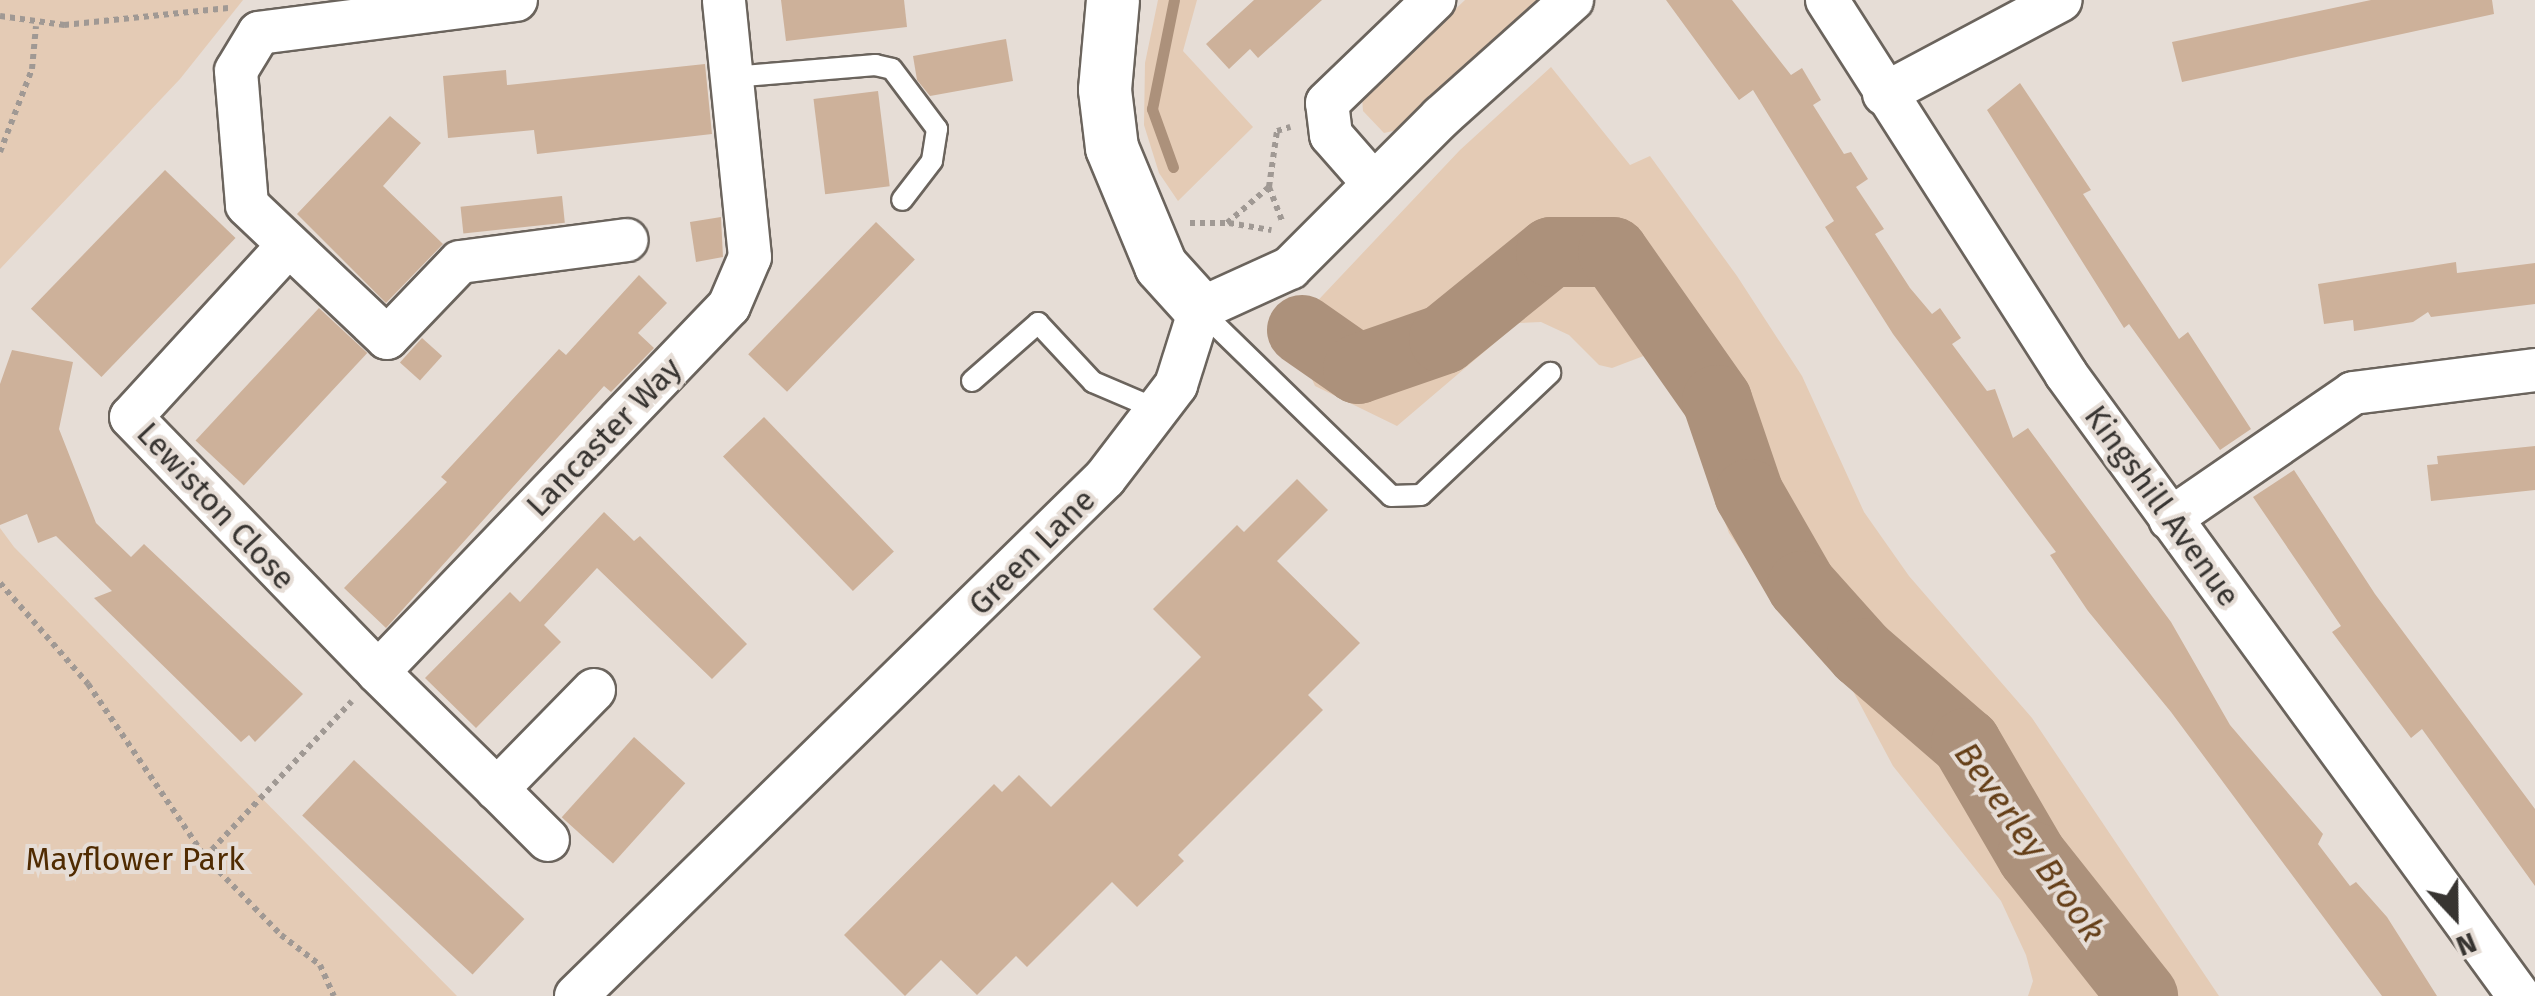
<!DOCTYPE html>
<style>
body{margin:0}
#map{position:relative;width:2535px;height:996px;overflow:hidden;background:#e6ddd6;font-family:"Fira Sans",sans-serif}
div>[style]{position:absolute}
.green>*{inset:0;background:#e4cbb5}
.stream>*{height:11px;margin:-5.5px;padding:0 5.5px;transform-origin:5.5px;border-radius:5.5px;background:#ac917b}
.river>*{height:70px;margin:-35px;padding:0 35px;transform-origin:35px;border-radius:35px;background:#ac917b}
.building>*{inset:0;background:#cdb19a;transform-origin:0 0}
.path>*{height:6px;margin-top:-3px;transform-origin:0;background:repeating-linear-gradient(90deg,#a09994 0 5px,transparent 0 10px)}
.roads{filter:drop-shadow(2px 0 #6b645d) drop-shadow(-2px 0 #6b645d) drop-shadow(0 2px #6b645d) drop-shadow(0 -2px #6b645d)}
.service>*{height:20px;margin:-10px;padding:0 10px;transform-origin:10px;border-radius:10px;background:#fff}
.minor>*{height:42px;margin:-21px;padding:0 21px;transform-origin:21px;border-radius:21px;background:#fff}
.tertiary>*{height:52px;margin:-26px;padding:0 26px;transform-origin:26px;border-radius:26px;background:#fff}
span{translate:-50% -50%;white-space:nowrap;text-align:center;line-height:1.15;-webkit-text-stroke:8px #e6ddd6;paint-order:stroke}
.street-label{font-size:32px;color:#373431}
.park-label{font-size:32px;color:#502b01}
.water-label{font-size:35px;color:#653f18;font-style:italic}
.north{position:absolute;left:2405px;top:866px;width:100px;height:100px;-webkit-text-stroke:8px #e6ddd6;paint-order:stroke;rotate:158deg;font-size:28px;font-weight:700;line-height:40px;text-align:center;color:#373431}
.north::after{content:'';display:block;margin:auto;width:35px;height:45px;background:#373431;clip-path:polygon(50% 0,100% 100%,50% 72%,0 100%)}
</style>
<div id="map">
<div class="green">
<i style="clip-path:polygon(0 0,243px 0,180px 79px,0 269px)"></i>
<i style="clip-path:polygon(1158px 0,1197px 0,1183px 51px,1253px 127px,1178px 201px,1159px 173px,1144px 125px,1145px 63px)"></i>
<i style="clip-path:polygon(1465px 0,1545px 0,1402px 129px,1384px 133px,1363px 111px,1362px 97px)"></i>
<i style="clip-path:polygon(1551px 67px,1630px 165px,1650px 156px,1737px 276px,1802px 376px,1864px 512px,1909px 576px,2032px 718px,2219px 996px,2028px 996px,2033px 981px,2026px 955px,2001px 901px,1893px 766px,1798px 588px,1770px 593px,1729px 533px,1716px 498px,1732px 463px,1665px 356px,1654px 352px,1612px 368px,1599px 365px,1569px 335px,1541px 322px,1518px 323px,1397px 426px,1315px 386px,1290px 330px,1460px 150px)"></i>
<i style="clip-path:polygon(0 528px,14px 547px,457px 996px,0 996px)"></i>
</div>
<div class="stream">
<i style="left:1173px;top:167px;width:62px;rotate:-109.9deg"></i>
<i style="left:1152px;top:109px;width:111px;rotate:-78.6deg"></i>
</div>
<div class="river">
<i style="left:1302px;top:330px;width:68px;rotate:34.9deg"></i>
<i style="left:1358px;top:369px;width:91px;rotate:-19.2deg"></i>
<i style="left:1444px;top:339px;width:138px;rotate:-39.1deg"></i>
<i style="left:1551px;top:252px;width:62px"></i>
<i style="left:1613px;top:252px;width:181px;rotate:54.9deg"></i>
<i style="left:1717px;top:400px;width:99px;rotate:71.2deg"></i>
<i style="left:1749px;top:494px;width:106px;rotate:60.1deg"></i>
<i style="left:1802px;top:586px;width:90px;rotate:48.2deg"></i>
<i style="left:1862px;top:653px;width:138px;rotate:40.9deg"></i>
<i style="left:1966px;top:743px;width:131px;rotate:59.7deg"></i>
<i style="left:2032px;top:856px;width:179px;rotate:51.6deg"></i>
</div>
<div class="building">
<i style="clip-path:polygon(781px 0,904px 0,907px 27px,786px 41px)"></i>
<i style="clip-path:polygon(1254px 0,1322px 0,1258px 58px,1250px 49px,1229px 69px,1206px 44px)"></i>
<i style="clip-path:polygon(1666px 0,1732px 0,1791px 75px,1802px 68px,1821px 100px,1813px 105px,1844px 154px,1851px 152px,1868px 179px,1856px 187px,1884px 229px,1875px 234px,1910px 288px,1932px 314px,1940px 308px,1961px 338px,1952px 344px,1987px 391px,1995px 389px,2013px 438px,2028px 428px,2171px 622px,2230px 725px,2323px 834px,2318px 844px,2350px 886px,2356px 882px,2387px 917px,2437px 996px,2382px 996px,2171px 712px,2088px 611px,2050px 555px,2056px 552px,1893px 334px,1825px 227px,1834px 221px,1753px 90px,1739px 100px)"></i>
<i style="clip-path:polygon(2371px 0,2492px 0,2494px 14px,2182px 82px,2172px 42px)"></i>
<i style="clip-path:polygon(1006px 39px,1013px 81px,930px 96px,917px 80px,913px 56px)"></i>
<i style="clip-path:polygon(705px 64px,712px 134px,537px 154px,534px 130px,448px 138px,443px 76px,506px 70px,507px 85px)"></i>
<i style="clip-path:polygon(2020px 83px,2091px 190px,2083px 194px,2179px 339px,2188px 332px,2251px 429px,2220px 450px,2129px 324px,2124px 328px,1987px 110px)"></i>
<i style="left:878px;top:91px;width:96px;height:65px;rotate:83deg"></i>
<i style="clip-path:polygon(390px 116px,421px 143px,383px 186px,443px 244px,386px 303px,297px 214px)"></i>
<i style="left:165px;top:170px;width:98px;height:193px;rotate:44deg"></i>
<i style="left:562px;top:196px;width:27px;height:102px;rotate:84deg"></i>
<i style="clip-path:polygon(721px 217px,723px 257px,696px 262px,690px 222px)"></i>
<i style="left:876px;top:222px;width:54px;height:184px;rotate:44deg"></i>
<i style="clip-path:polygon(2456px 262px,2457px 273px,2535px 263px,2535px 304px,2431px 317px,2428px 312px,2413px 322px,2354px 331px,2353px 320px,2324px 324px,2318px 284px)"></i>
<i style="clip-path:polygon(639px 275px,667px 303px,638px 333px,654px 348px,611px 392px,604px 386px,386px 628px,344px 588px,447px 482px,441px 477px,559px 349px,566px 355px)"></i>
<i style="left:319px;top:308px;width:66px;height:181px;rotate:43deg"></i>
<i style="left:422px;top:338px;width:27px;height:33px;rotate:42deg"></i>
<i style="clip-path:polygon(12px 350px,73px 362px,59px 429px,96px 523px,131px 557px,144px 544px,303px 694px,255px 742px,249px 735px,241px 742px,94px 598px,112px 591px,56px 536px,38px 543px,27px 514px,0 525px,0 384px)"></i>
<i style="left:764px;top:417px;width:187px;height:57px;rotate:46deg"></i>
<i style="clip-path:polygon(2535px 446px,2535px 490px,2431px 501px,2427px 465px,2438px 464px,2437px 456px)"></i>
<i style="clip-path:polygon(2294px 470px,2375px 594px,2535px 809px,2535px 886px,2422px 729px,2411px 738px,2332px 632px,2341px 626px,2253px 497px)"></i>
<i style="clip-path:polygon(1297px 479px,1328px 510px,1277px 561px,1360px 643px,1308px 695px,1323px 710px,1178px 855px,1184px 861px,1137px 907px,1112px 882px,1027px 967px,1016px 956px,977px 995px,941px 960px,905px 996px,844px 935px,994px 784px,1002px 792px,1019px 775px,1051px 807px,1201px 657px,1153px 609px,1237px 525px,1244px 532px)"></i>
<i style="clip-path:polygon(604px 512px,634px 541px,640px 536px,747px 644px,712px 679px,597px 568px,544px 625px,561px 642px,476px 728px,425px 678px,510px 592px,520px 602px)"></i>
<i style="left:634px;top:737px;width:69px;height:108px;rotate:42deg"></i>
<i style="left:354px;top:760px;width:233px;height:76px;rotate:43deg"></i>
</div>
<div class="path">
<i style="left:0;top:16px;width:65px;rotate:8deg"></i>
<i style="left:64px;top:25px;width:165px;rotate:-5.9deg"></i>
<i style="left:0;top:152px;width:89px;rotate:-68.9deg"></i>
<i style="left:32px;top:69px;width:43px;rotate:-84.7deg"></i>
<i style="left:1269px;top:187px;width:39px;rotate:69deg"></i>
<i style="left:1190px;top:223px;width:37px"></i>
<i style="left:1227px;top:223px;width:55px;rotate:-40.6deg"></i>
<i style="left:1269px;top:187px;width:57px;rotate:-81.9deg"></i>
<i style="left:1277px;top:131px;width:14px;rotate:-17deg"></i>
<i style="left:1229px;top:223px;width:43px;rotate:9.5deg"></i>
<i style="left:0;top:583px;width:134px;rotate:48.9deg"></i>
<i style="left:88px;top:684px;width:209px;rotate:55.9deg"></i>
<i style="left:205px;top:857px;width:109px;rotate:45.7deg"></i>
<i style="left:281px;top:935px;width:49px;rotate:37.6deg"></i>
<i style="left:320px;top:965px;width:34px;rotate:66deg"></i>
<i style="left:205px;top:857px;width:214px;rotate:-46.7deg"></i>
</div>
<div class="roads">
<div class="service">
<i style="left:732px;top:77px;width:144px;rotate:-4.8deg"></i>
<i style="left:875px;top:65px;width:17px;rotate:13deg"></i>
<i style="left:892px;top:69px;width:75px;rotate:53.1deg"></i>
<i style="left:937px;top:129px;width:32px;rotate:99deg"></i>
<i style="left:932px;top:161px;width:49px;rotate:127.6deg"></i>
<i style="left:1201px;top:311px;width:265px;rotate:44.2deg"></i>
<i style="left:1391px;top:496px;width:30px;rotate:-2deg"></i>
<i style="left:1421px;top:495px;width:178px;rotate:-43.4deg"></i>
<i style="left:972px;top:381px;width:88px;rotate:-41.3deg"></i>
<i style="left:1038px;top:323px;width:81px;rotate:47deg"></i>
<i style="left:1093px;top:382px;width:74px;rotate:23.1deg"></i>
</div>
<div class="minor">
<i style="left:516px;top:0;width:259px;rotate:172.7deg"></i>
<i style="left:259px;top:33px;width:44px;rotate:121.2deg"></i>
<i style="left:236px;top:71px;width:134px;rotate:85.3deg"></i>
<i style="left:247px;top:205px;width:193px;rotate:43.5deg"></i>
<i style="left:387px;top:338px;width:105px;rotate:-46.2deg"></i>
<i style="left:460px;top:262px;width:168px;rotate:-7.5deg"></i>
<i style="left:1827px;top:0;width:444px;rotate:57.4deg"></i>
<i style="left:2066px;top:374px;width:769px;rotate:53.93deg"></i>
<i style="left:1884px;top:94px;width:200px;rotate:-28deg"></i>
<i style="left:1374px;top:184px;width:65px;rotate:-131.3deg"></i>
<i style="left:1331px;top:135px;width:32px;rotate:-97deg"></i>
<i style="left:1327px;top:103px;width:149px;rotate:-43.9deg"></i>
<i style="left:286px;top:248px;width:229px;rotate:132.5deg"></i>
<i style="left:131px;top:417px;width:355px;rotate:45.9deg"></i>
<i style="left:2170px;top:519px;width:222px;rotate:-34.5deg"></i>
<i style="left:2353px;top:393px;width:183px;rotate:-7.2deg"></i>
<i style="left:594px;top:690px;width:139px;rotate:134.4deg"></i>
<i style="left:497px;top:789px;width:167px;rotate:-135.5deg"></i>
<i style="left:378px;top:672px;width:507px;rotate:-46.2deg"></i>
<i style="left:729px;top:306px;width:53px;rotate:-66.8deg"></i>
<i style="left:750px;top:257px;width:258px;rotate:-95.8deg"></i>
<i style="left:497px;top:789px;width:72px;rotate:45deg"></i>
<i style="left:576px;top:996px;width:740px;rotate:-44.4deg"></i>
<i style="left:1105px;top:478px;width:117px;rotate:-52.6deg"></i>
<i style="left:1176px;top:385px;width:80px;rotate:-72.5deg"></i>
<i style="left:1200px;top:309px;width:99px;rotate:-24.5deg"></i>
<i style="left:1290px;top:268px;width:214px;rotate:-45deg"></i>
<i style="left:1441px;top:117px;width:176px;rotate:-41.8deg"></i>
</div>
<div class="tertiary">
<i style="left:1113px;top:0;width:90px;rotate:95.1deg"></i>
<i style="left:1105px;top:90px;width:58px;rotate:83.1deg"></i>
<i style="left:1112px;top:148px;width:128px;rotate:67.4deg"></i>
<i style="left:1161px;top:266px;width:58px;rotate:47.8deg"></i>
</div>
</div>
<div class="street-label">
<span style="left:604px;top:437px;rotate:-46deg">Lancaster Way</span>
<span style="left:216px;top:506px;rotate:47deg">Lewiston Close</span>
<span style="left:2162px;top:506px;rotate:54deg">Kingshill Avenue</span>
<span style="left:1032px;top:552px;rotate:-45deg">Green Lane</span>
</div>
<div class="park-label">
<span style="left:135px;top:859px">Mayflower Park</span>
</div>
<div class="water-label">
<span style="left:2030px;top:842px;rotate:55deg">Beverley Brook</span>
</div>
<div class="north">N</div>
</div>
